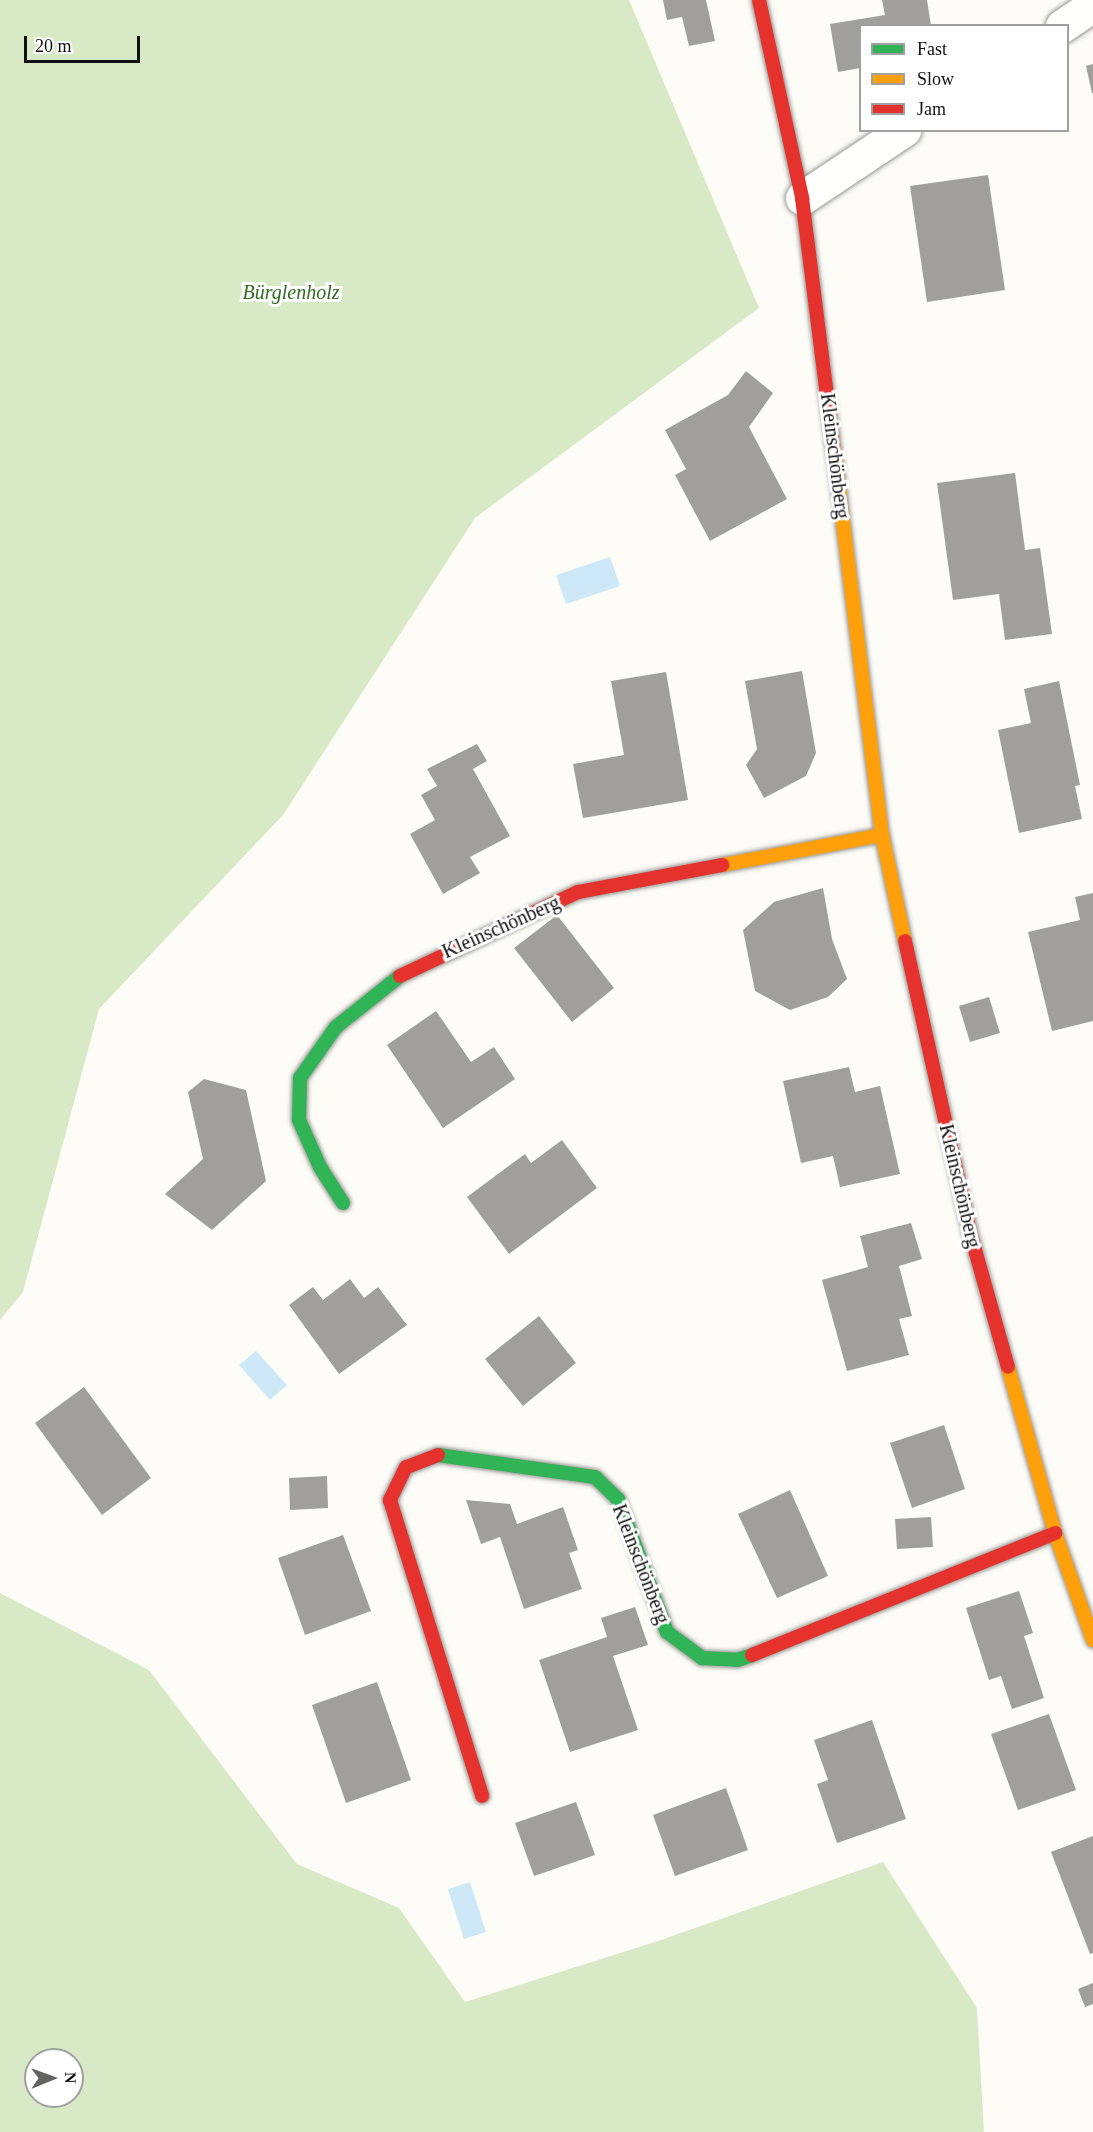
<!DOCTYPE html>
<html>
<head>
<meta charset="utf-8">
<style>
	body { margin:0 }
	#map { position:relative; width:1093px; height:2132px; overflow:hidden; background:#fdfcf7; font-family:Georgia,serif }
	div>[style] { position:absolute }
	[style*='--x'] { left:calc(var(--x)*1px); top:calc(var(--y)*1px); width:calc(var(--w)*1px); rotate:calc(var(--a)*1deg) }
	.forest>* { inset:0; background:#d8eac5 }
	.water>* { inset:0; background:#cde8f7 }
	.building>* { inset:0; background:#a19f9c }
	.roads { filter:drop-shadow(0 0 2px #979795) drop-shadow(0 0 2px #979795) }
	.street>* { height:33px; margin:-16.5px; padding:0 16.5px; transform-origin:16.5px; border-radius:16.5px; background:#fffffe }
	.fast>* { height:14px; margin:-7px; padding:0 7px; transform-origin:7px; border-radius:7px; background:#30b455 }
	.slow>* { height:14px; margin:-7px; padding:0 7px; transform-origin:7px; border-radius:7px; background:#ff9f0a }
	.jam>* { height:14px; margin:-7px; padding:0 7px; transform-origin:7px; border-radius:7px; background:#e5322d }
	span { translate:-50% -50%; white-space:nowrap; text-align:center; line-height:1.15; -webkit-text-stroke:6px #fff; paint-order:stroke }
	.park-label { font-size:20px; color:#2f6b1f; font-style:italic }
	.street-label { font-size:20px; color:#111 }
	.legend { position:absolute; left:859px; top:24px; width:210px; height:108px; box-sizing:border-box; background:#fff; border:2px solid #a0a0a0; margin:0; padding:8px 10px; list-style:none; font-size:18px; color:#111 }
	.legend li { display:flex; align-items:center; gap:12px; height:30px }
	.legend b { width:30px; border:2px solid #a0a0a0 }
	.north { position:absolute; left:24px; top:2048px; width:60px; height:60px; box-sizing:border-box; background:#fff; border:2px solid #a0a0a0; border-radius:50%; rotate:89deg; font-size:16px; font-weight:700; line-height:24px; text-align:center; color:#111 }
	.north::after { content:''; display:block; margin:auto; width:21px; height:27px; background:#646362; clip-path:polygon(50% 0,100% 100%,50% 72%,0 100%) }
	.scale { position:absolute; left:24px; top:36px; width:116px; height:27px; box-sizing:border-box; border:3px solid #111; border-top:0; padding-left:8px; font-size:18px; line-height:21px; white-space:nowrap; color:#111; -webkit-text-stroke:4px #fff; paint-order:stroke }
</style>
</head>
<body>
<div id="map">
	<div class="forest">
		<i style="clip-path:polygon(0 0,629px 0,759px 308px,475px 518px,283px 815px,99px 1009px,23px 1292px,0 1320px)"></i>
		<i style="clip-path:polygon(evenodd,0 1593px,149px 1670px,297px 1864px,399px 1908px,465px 2002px,658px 1941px,883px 1862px,977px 2008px,984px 2132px,0 2132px,0 1593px,36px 2060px,72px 2060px,72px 2096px,36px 2096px,36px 2060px)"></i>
	</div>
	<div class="water">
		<i style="clip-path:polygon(610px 557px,620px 586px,566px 604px,556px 575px)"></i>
		<i style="clip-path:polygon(256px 1351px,287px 1385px,270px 1400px,239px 1365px)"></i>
		<i style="clip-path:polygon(470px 1882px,486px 1932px,464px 1939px,448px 1889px)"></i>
	</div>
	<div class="building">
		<i style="clip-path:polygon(663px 0,706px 0,715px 41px,689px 46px,682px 17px,667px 20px)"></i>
		<i style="clip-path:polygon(882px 0,927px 0,931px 26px,860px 26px,860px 68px,838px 72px,830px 24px,885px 15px)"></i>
		<i style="clip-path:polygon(1093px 64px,1093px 93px,1092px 93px,1086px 66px)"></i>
		<i style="clip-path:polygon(988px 175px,1005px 290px,927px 302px,910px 186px)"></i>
		<i style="clip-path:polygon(746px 371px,773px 393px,749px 427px,787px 499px,710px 541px,675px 475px,686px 469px,665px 430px,728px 395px)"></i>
		<i style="clip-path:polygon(1015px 473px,1025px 550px,1040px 548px,1052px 634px,1005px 640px,999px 594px,953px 600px,937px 483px)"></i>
		<i style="clip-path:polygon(802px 671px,816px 753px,806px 776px,764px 798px,746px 765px,757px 749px,745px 681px)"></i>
		<i style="clip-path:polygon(666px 672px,688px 800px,583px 818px,573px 764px,624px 755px,611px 681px)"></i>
		<i style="clip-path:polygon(1059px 681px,1080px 785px,1075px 786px,1082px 819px,1019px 833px,998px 730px,1031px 723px,1024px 689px)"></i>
		<i style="clip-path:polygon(477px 744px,487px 761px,473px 769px,510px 836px,470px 857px,480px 873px,443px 894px,410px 834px,435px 820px,421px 795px,437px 786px,427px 769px)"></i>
		<i style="clip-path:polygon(823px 888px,832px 939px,847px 979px,828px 997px,790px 1010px,755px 991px,743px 930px,774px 902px)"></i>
		<i style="clip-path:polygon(1093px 893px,1093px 1021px,1052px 1031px,1028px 932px,1080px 920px,1075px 897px)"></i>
		<i style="clip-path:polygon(557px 915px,614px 988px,572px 1022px,514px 948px)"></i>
		<i style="clip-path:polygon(989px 997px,1000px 1033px,970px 1042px,959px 1006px)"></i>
		<i style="clip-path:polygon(436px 1011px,471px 1062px,494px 1047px,515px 1079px,443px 1128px,387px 1045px)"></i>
		<i style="clip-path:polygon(849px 1067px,855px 1092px,880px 1086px,900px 1174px,840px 1187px,833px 1156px,801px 1163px,783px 1081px)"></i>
		<i style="clip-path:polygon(204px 1079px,246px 1090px,266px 1181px,212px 1230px,165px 1194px,203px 1159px,188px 1092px)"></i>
		<i style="clip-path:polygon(562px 1140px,597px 1188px,509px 1254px,467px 1197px,525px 1154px,531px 1163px)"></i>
		<i style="clip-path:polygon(911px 1223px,922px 1259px,899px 1266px,912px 1316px,899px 1319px,909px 1355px,847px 1371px,822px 1280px,868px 1267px,860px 1236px)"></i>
		<i style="clip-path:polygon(350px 1279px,364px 1298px,378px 1287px,407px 1325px,339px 1374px,289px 1305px,313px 1287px,323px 1300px)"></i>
		<i style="clip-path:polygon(539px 1316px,576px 1363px,523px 1406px,485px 1359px)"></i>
		<i style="clip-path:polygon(84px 1387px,151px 1478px,102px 1515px,35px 1423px)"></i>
		<i style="clip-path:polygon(944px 1425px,965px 1489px,912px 1508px,890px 1443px)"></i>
		<i style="clip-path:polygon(327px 1476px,328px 1508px,290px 1510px,289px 1478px)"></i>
		<i style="clip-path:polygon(790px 1490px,828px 1576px,777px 1598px,738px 1514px)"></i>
		<i style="clip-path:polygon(466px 1500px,510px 1504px,517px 1524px,563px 1507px,578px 1550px,569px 1553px,582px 1589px,524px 1609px,500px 1537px,481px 1544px)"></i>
		<i style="clip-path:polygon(931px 1517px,933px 1547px,897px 1549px,895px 1519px)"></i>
		<i style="clip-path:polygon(343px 1535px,371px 1611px,305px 1635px,278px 1558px)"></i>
		<i style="clip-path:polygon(1019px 1591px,1033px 1633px,1024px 1636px,1044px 1698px,1012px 1709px,1001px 1676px,989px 1680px,966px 1608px)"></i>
		<i style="clip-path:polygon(635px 1607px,648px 1645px,613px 1656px,638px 1730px,570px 1752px,539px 1660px,607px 1637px,601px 1618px)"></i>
		<i style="clip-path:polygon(377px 1682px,411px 1780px,346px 1803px,312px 1705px)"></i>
		<i style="clip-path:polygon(1049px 1714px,1076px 1790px,1018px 1810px,991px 1734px)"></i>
		<i style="clip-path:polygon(872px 1720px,906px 1819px,837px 1843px,817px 1784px,828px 1780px,814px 1740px)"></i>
		<i style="clip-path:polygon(726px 1788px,748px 1850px,675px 1876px,653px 1815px)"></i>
		<i style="clip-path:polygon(576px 1802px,595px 1855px,534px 1876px,515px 1823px)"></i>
		<i style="clip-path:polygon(1093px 1836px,1093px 1953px,1090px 1954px,1051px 1852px)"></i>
		<i style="clip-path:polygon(1093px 1983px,1093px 2004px,1085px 2007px,1078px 1989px)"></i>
	</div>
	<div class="roads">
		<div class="street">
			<i style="--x:1062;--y:26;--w:37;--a:-34"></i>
			<i style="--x:802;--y:198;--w:123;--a:-33.7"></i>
		</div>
		<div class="fast">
			<i style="--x:343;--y:1203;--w:43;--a:-122.6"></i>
			<i style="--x:320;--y:1167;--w:51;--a:-114.1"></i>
			<i style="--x:299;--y:1120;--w:42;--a:-88.6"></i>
			<i style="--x:300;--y:1078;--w:62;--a:-54.8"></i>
			<i style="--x:336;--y:1027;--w:82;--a:-38.6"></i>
			<i style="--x:438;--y:1455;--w:159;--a:8"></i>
			<i style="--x:595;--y:1477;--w:32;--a:44"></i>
			<i style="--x:618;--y:1499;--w:142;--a:69.8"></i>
			<i style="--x:667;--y:1632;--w:44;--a:36.6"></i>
			<i style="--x:702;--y:1658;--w:35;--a:3"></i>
			<i style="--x:737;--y:1660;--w:16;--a:-18"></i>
		</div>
		<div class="slow">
			<i style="--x:834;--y:450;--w:388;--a:82.9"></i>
			<i style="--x:882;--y:835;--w:108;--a:77.8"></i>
			<i style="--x:722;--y:865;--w:163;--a:-10.6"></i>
			<i style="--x:1008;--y:1367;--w:173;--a:74.2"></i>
			<i style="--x:1055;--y:1533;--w:114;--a:70.4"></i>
		</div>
		<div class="jam">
			<i style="--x:759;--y:0;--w:203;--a:77.7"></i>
			<i style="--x:802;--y:198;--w:254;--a:82.8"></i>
			<i style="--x:905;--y:941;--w:298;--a:77.4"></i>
			<i style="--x:970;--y:1232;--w:140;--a:74.3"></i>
			<i style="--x:400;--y:976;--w:197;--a:-25.3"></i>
			<i style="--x:578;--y:892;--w:147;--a:-10.6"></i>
			<i style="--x:438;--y:1455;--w:34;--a:159"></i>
			<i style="--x:406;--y:1467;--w:37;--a:116"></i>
			<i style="--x:390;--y:1500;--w:310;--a:72.7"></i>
			<i style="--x:752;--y:1655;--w:327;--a:-21.9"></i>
		</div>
	</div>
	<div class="park-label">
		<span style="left:291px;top:292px">Bürglenholz</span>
	</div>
	<div class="street-label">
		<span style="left:835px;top:456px;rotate:83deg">Kleinschönberg</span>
		<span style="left:501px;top:927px;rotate:-24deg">Kleinschönberg</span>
		<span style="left:960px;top:1186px;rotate:77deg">Kleinschönberg</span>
		<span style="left:641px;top:1564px;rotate:69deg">Kleinschönberg</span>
	</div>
	<ul class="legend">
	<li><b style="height:8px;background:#30b455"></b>Fast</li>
	<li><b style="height:8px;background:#ff9f0a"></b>Slow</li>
	<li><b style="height:8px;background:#e5322d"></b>Jam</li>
	</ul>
	<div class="north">N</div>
	<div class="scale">20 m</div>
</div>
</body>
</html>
